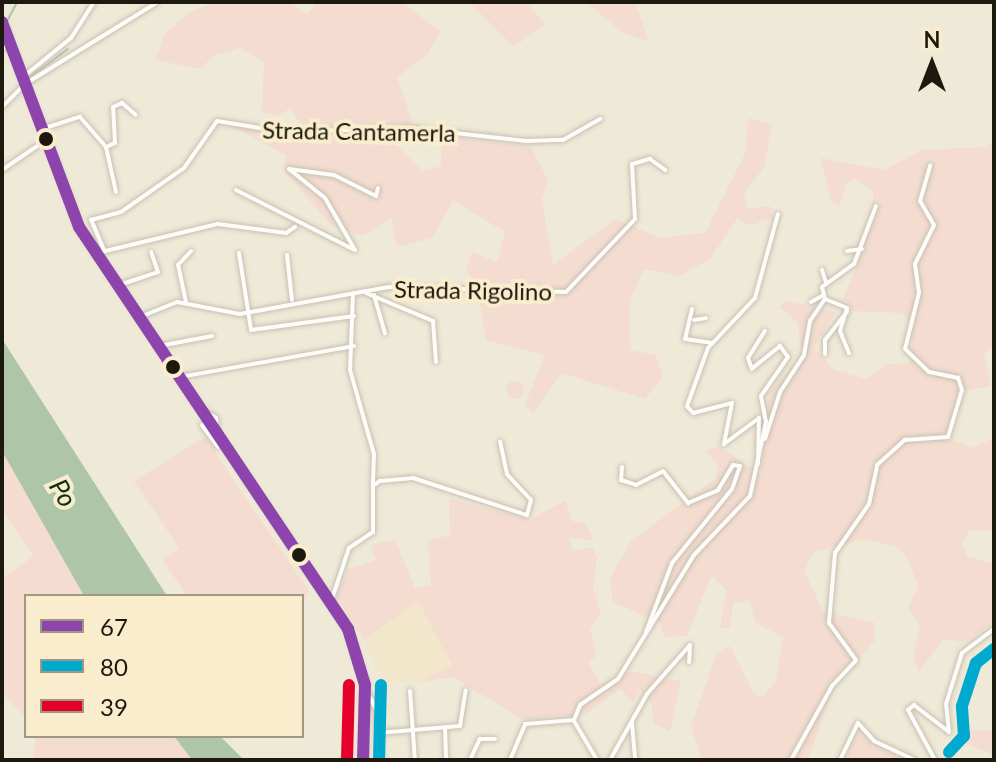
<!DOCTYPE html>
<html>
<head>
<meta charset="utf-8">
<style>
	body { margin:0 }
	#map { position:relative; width:996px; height:762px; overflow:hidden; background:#efe9d8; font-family:Lato,sans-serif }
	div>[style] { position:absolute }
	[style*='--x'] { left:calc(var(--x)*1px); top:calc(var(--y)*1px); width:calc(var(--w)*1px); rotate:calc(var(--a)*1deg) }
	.built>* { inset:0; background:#f2e7ca }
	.green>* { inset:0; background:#f4dcd0 }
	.round { border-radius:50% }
	.water>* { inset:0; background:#afc5a8 }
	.stream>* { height:2px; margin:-1px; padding:0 1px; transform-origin:1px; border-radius:1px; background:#afc5a8 }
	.roads { filter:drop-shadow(0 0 2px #c6c1b4) drop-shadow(0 0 2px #c6c1b4) }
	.street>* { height:4px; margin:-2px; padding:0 2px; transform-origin:2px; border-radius:2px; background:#fdfcf9 }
	.secondary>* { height:5px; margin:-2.5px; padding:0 2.5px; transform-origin:2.5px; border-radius:2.5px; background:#fdfcf9 }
	.bus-1>* { height:12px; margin:-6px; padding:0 6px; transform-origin:6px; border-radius:6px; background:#8e44ad }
	.bus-2>* { height:12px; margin:-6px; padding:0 6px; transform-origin:6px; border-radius:6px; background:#00a9ce }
	.bus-3>* { height:12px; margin:-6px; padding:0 6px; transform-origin:6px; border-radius:6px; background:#e4002b }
	.dots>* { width:22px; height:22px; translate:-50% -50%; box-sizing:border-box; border:4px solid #f9edce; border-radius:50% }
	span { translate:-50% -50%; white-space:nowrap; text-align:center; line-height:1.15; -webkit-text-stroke:8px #f9edce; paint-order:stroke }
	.street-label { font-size:24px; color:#1e190e }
	.water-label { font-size:26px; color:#0a320f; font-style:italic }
	.frame { position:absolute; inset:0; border:4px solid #1e190e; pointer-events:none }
	.legend { position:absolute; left:24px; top:594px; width:280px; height:144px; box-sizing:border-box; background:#f9edce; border:2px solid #a19881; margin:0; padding:10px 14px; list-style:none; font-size:24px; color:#1e190e }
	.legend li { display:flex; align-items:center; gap:16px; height:40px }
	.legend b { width:40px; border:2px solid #a19881 }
	.north { position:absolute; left:892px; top:24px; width:80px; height:80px; -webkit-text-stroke:6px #f9edce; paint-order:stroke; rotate:0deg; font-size:22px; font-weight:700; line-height:32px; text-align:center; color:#1e190e }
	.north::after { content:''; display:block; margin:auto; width:28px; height:36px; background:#1e190e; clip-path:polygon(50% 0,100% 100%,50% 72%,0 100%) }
</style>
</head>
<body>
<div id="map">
	<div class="built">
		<i style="clip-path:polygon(418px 600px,453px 665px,420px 682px,381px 681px,364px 640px)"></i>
	</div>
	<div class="green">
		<i style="clip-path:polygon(216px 2px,288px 2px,307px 14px,317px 2px,401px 2px,440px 31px,428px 54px,397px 77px,414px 127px,381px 129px,423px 171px,441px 166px,441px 136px,531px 147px,548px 180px,542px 199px,553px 265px,615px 219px,660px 238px,705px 233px,746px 152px,748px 118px,772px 124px,764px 167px,744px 194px,748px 209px,770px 206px,773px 218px,750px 225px,737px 219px,709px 260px,679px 276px,644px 269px,630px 300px,630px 350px,656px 355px,663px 376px,645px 399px,562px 373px,533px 413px,525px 404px,545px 355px,486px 340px,478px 288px,466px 271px,472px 252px,497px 262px,505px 232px,453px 200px,432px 238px,397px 247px,391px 218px,363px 236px,331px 225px,284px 171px,286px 155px,225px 122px,303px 129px,291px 108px,277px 116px,262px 112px,264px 62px,240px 48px,214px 55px,200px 69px,156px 60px,165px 34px,189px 12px)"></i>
		<i style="clip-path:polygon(469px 2px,526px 2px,545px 24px,514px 47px)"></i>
		<i style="clip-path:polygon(586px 2px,635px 2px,649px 42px,623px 33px)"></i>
		<i style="clip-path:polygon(994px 140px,994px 345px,984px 353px,991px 386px,959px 392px,950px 439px,973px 448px,994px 438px,994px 530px,970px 530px,961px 543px,968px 557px,994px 564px,994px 622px,966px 642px,943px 639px,919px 672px,913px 659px,920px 627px,908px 608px,918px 586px,907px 557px,895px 546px,864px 539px,814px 552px,804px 571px,823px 611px,875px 623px,875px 640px,833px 689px,808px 760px,702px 760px,691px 727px,717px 652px,730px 646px,754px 694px,763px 697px,776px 681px,783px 637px,756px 623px,749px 601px,733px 603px,730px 627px,720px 628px,727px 591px,711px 576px,687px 636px,664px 637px,660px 623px,613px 602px,610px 578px,631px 541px,715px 479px,719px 465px,706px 451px,719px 446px,761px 475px,769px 393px,802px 355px,798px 323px,779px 307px,786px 301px,836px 312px,814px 347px,834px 370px,867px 379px,887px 364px,911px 363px,913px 325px,902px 313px,853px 311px,843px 300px,865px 246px,874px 191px,855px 179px,847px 182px,839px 207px,832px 203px,820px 158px,884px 170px,922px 150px,985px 147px)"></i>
		<i class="round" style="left:506px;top:381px;width:18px;height:18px"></i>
		<i style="clip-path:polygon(205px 437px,309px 591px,302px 609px,302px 596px,187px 596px,162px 559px,179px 548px,134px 481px)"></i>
		<i style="clip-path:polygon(2px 451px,84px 596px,26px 596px,26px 718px,2px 693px,2px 578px,34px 556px,2px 510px)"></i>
		<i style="clip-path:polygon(449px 498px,530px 520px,565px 500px,572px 521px,586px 524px,593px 540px,570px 538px,572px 550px,593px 548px,597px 558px,593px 588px,601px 614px,590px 629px,596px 655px,589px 663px,600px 685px,631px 671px,681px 681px,670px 731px,653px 723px,652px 705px,639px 688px,633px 702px,620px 689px,586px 714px,522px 719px,453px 677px,420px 682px,452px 665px,418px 601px,364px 640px,337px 598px,348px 569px,376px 560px,370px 545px,395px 540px,415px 588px,431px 585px,428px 541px,450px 535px)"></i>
		<i style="clip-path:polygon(860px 729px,882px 750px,904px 760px,844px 760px)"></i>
		<i style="clip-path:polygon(961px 730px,994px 730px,994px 755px,960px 741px)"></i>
		<i style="clip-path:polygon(36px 736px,174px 736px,192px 760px,32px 760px)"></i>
	</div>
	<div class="water">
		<i style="clip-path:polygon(2px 339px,167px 596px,84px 596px,2px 451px)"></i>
		<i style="clip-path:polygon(174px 736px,220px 736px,244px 760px,192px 760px)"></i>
	</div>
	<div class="stream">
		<i style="--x:5;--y:25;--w:26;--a:-62"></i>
		<i style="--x:30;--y:77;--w:47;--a:-36.4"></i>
	</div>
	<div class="roads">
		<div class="street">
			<i style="--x:2;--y:48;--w:9;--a:-18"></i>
			<i style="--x:23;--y:77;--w:62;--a:-39.1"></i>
			<i style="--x:71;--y:38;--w:43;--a:-57.4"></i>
			<i style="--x:2;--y:107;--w:33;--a:-45"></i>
			<i style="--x:25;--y:84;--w:156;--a:-31.7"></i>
			<i style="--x:42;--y:129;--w:40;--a:-18"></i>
			<i style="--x:80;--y:117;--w:40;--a:49"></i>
			<i style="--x:106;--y:147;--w:10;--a:-24"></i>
			<i style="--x:115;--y:143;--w:36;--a:-93"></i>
			<i style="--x:113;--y:107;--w:10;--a:-24"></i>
			<i style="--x:122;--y:103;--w:18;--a:41"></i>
			<i style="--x:106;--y:147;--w:46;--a:77.5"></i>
			<i style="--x:2;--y:170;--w:53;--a:-34.3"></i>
			<i style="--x:236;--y:190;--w:133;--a:26.8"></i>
			<i style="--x:355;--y:250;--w:60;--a:-120"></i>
			<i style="--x:325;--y:198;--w:46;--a:-141.1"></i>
			<i style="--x:289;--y:169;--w:45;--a:7.6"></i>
			<i style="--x:334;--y:175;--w:47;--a:26.6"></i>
			<i style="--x:376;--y:196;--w:8;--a:-76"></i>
			<i style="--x:104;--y:250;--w:33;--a:-113"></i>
			<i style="--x:91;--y:220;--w:31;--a:-15"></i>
			<i style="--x:121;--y:212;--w:77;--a:-34.9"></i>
			<i style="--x:184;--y:168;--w:57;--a:-54.9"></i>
			<i style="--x:217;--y:121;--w:68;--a:9.3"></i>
			<i style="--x:284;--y:132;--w:126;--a:-1.8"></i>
			<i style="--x:410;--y:128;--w:117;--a:6.4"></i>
			<i style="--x:526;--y:141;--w:37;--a:-2"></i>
			<i style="--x:563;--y:140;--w:43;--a:-29.6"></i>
			<i style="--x:847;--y:251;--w:15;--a:-8"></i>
			<i style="--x:97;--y:253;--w:124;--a:-13.5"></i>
			<i style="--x:218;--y:224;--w:69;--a:7.5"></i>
			<i style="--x:286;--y:233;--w:11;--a:-34"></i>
			<i style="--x:239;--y:253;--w:78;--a:81.1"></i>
			<i style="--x:251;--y:330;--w:104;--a:-7.7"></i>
			<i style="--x:287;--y:255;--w:45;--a:83.7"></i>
			<i style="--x:822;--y:270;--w:13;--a:72"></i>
			<i style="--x:119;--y:285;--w:41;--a:-18.4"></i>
			<i style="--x:158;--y:272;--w:21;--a:-109"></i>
			<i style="--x:353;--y:293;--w:77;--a:92.2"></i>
			<i style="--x:350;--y:370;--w:87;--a:74.1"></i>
			<i style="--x:374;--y:454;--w:32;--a:92"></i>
			<i style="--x:366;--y:293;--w:73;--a:22.7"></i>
			<i style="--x:433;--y:321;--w:41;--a:85.8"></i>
			<i style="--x:374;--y:295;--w:40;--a:74"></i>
			<i style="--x:825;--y:299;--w:24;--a:22"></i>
			<i style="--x:847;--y:308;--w:24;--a:107"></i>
			<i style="--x:840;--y:331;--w:24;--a:68"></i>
			<i style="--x:186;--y:302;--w:38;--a:-102"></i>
			<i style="--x:178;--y:265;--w:19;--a:-47"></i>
			<i style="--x:811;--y:302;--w:13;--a:-29"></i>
			<i style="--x:692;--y:309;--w:31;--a:103"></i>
			<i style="--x:685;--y:339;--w:28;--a:8"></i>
			<i style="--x:140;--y:317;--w:40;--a:-22"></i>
			<i style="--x:177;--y:302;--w:64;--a:10.8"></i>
			<i style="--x:240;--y:314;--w:151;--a:-10.3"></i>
			<i style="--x:389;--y:287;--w:177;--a:1.6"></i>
			<i style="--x:566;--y:292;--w:100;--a:-46.6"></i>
			<i style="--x:635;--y:219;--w:55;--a:-93.1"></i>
			<i style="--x:632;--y:164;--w:19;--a:-16"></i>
			<i style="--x:650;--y:159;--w:19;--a:36"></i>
			<i style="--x:694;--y:320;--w:12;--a:-9"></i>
			<i style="--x:159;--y:346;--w:54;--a:-10.7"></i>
			<i style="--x:825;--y:354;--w:14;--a:-90"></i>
			<i style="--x:825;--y:340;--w:36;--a:-52"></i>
			<i style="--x:180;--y:377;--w:177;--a:-10.1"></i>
			<i style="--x:202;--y:425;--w:27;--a:54"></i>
			<i style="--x:765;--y:439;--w:49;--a:-72.3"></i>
			<i style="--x:780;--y:392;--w:44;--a:-57"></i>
			<i style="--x:804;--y:355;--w:35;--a:-80"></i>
			<i style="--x:810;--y:321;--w:27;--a:-56"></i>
			<i style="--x:825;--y:299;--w:12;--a:-104"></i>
			<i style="--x:822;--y:287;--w:39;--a:-36"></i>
			<i style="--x:854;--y:264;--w:62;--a:-69.2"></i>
			<i style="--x:758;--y:464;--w:46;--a:-88.8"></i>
			<i style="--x:759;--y:418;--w:44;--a:143.4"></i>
			<i style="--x:724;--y:444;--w:42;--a:-79"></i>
			<i style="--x:732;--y:403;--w:40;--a:165.6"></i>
			<i style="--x:693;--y:413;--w:9;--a:-131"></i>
			<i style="--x:687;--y:406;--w:62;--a:-70.1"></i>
			<i style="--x:708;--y:348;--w:69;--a:-46.8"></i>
			<i style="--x:755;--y:298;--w:87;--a:-74.7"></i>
			<i style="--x:622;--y:467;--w:13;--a:94"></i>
			<i style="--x:621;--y:480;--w:16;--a:18"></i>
			<i style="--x:636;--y:485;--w:30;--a:-27"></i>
			<i style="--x:663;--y:471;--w:41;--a:52"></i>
			<i style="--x:688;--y:503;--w:33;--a:-23"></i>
			<i style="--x:718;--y:490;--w:29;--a:-59"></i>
			<i style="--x:733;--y:465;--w:7;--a:8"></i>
			<i style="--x:740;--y:466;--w:24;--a:109"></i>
			<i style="--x:732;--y:489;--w:95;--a:129"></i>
			<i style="--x:672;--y:563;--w:74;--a:110.6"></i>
			<i style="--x:331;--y:602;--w:57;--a:-71.6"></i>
			<i style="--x:349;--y:548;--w:29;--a:-34"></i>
			<i style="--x:373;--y:532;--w:46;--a:-90"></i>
			<i style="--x:373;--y:486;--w:9;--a:-36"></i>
			<i style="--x:380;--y:481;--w:33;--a:-5"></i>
			<i style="--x:413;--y:478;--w:120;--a:18"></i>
			<i style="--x:527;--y:515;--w:16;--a:-75"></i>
			<i style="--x:531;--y:500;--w:35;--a:-133"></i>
			<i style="--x:507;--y:474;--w:33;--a:-102"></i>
			<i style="--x:410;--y:691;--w:69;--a:85.9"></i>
			<i style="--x:574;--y:721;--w:45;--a:59.5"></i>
			<i style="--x:632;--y:723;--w:37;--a:85"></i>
			<i style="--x:445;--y:727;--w:33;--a:88"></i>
			<i style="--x:378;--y:733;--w:82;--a:-4.9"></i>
			<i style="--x:460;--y:726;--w:36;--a:-81"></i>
			<i style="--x:470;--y:760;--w:23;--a:-65"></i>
			<i style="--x:480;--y:739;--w:15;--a:0"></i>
			<i style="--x:510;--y:760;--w:39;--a:-67"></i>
			<i style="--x:525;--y:724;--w:49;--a:-4.7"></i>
			<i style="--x:574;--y:720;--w:16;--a:-68"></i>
			<i style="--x:580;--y:705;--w:46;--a:-34.4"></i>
			<i style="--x:618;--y:679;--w:145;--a:-58.5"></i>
			<i style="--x:694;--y:555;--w:81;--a:-46.5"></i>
			<i style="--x:750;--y:496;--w:76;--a:-77.8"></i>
			<i style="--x:766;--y:422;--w:26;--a:-101"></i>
			<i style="--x:761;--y:396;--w:47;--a:-55.3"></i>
			<i style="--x:788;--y:357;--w:14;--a:-126"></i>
			<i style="--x:780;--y:346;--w:36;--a:141"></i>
			<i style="--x:752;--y:369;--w:12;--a:-110"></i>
			<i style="--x:748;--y:358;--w:32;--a:-58"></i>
			<i style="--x:610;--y:760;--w:76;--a:-60.7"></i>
			<i style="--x:647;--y:694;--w:65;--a:-48.7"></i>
			<i style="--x:690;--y:645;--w:17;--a:93"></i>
			<i style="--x:791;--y:760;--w:85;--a:-61"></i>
			<i style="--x:832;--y:686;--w:35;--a:-47"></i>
			<i style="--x:856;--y:660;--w:46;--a:-126.1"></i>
			<i style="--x:829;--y:623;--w:70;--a:-85.1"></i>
			<i style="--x:835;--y:553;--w:60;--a:-55.2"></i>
			<i style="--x:869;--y:504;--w:40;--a:-78"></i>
			<i style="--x:877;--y:465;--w:38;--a:-42"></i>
			<i style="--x:905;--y:440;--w:43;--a:-4"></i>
			<i style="--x:948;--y:437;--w:49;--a:-73.4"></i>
			<i style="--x:962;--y:390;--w:13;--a:-108"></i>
			<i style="--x:958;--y:378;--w:30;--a:-168"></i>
			<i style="--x:929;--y:372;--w:33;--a:-136"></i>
			<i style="--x:905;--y:349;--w:58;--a:-76"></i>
			<i style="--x:919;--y:293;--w:29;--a:-98"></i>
			<i style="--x:915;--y:264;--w:43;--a:-64"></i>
			<i style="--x:934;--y:225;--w:28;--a:-120"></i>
			<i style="--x:920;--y:201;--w:37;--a:-74"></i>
			<i style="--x:840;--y:760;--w:41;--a:-64.1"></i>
			<i style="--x:858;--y:723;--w:24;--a:48"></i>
			<i style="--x:874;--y:741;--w:45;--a:24.9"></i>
			<i style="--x:935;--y:760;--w:57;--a:-118.4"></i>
			<i style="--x:908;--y:710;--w:8;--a:-40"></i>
			<i style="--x:914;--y:705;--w:44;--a:37.6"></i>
			<i style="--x:949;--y:732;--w:28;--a:-96"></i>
			<i style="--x:946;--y:704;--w:53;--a:-72.6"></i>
			<i style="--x:962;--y:653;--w:40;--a:-37"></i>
		</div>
		<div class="secondary">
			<i style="--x:2;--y:22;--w:219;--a:69.4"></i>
			<i style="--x:79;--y:227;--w:484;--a:56.2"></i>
			<i style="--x:348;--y:629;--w:59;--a:73.1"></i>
			<i style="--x:365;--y:685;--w:75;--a:91.5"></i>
			<i style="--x:204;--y:411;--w:13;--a:32"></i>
			<i style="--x:215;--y:418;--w:12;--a:85"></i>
			<i style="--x:367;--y:694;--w:17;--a:57"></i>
			<i style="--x:376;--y:708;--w:52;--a:85.6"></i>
		</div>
	</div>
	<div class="bus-1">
		<i style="--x:2;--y:22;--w:219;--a:69.4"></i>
		<i style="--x:79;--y:227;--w:484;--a:56.2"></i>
		<i style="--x:348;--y:629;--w:59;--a:73.1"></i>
		<i style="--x:365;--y:685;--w:75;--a:91.5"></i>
	</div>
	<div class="bus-2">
		<i style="--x:949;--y:752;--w:22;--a:-47"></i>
		<i style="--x:964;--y:736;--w:30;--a:-94"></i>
		<i style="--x:962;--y:706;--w:45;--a:-72"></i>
		<i style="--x:976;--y:663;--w:23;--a:-38"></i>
		<i style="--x:379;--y:760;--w:75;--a:-88.5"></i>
	</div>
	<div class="bus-3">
		<i style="--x:347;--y:760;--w:75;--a:-88.5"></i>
	</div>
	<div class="dots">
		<i style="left:46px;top:139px;background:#1e190e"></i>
		<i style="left:173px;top:367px;background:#1e190e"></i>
		<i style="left:299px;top:555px;background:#1e190e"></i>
	</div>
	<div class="street-label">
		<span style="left:359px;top:131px;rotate:1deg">Strada Cantamerla</span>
		<span style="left:473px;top:290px;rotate:1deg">Strada Rigolino</span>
	</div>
	<div class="water-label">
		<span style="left:63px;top:493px;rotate:59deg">Po</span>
	</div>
	<div class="frame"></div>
	<ul class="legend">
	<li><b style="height:10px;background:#8e44ad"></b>67</li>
	<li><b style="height:10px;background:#00a9ce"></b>80</li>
	<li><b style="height:10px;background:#e4002b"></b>39</li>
	</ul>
	<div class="north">N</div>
</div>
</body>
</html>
